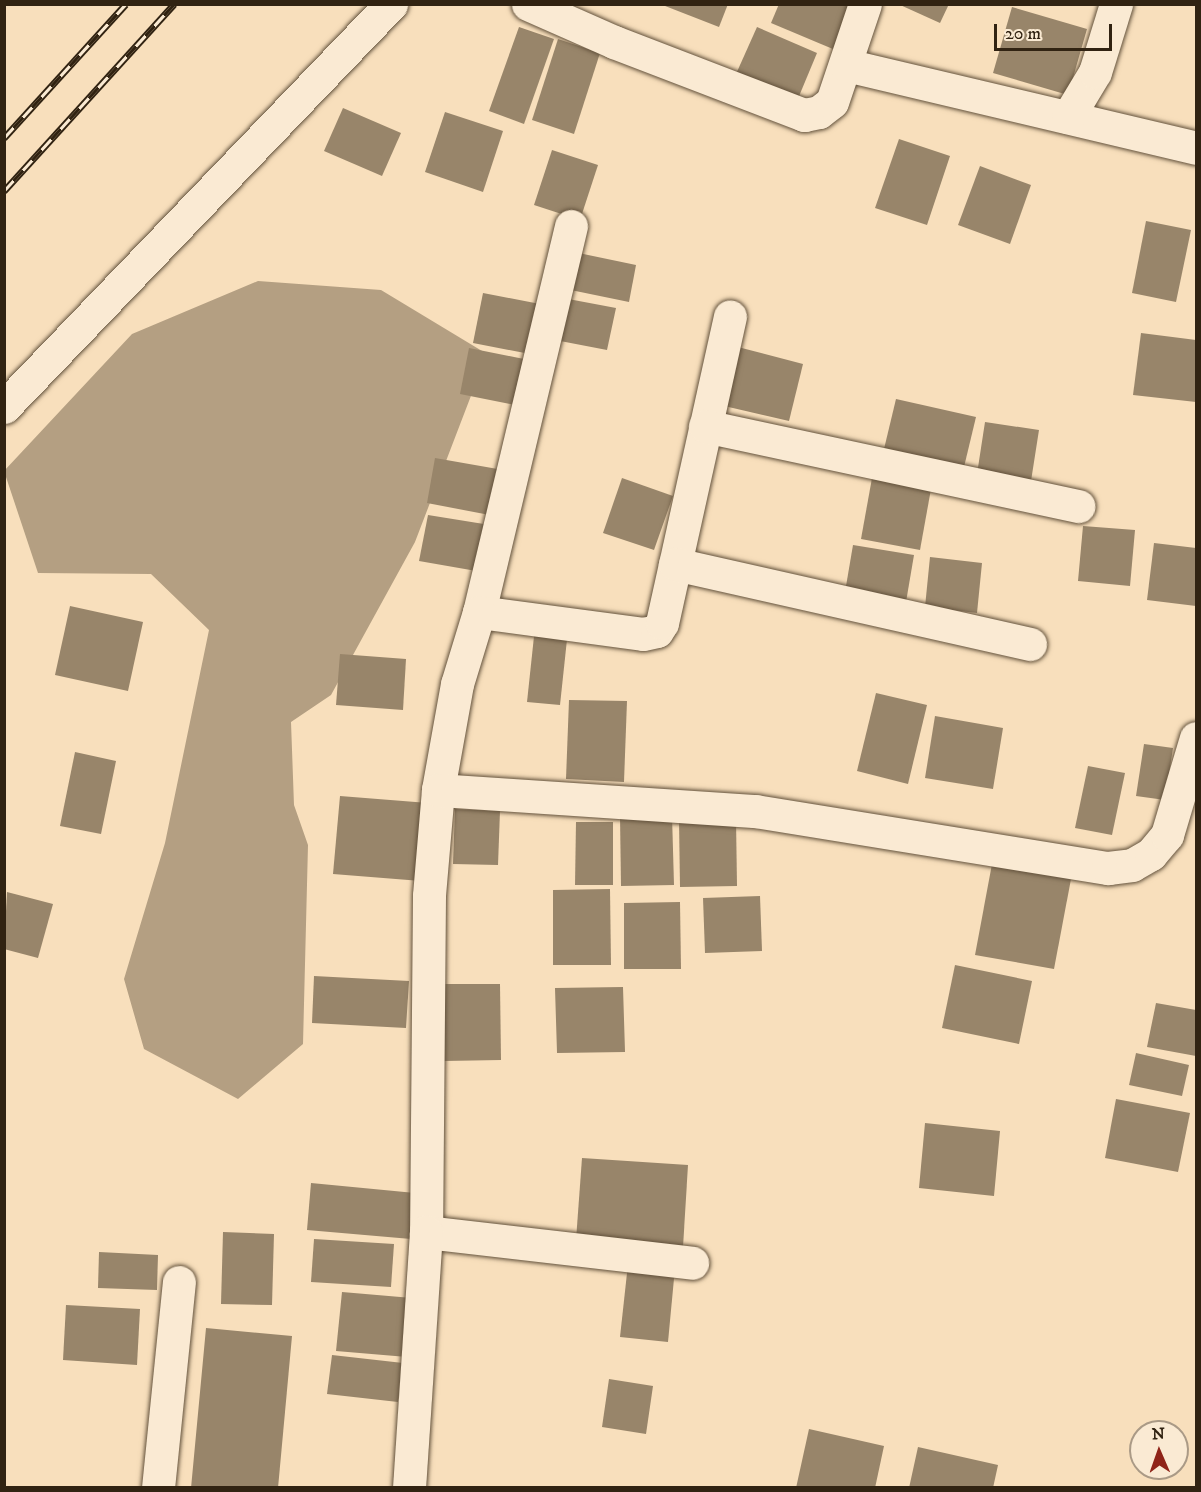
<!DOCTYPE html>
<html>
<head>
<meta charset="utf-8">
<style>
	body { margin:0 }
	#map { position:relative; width:1201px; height:1492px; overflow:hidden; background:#f8dfbc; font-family:"IM FELL DW Pica",serif }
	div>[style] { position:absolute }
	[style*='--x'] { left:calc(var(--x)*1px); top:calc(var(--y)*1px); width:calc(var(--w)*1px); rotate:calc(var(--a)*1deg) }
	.water>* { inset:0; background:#b49f82 }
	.building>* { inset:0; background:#98856a }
	.roads { filter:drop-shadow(0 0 2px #63523c) drop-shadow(0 0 2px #63523c) }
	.minor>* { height:33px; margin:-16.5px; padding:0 16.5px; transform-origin:16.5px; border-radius:16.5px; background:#faead3 }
	.tertiary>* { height:33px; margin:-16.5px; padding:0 16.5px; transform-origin:16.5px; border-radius:16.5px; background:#faead3 }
	.rail>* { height:7px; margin-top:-3.5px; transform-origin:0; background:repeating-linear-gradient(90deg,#faead3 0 14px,#312312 0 28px); box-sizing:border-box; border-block:2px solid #312312 }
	span { translate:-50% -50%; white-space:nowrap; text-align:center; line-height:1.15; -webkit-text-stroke:6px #faead3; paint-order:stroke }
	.frame { position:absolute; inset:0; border:6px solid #312312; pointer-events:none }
	.north { position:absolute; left:1129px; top:1420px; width:60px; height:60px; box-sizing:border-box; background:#faead3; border:2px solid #aa9a86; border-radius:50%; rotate:358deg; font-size:16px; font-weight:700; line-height:24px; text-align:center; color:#312312 }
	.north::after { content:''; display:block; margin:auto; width:21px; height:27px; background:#8f2418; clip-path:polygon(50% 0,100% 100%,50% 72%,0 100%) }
	.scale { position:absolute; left:994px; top:24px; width:118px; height:27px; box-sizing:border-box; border:3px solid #312312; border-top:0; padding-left:8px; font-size:18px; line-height:21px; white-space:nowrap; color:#312312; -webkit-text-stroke:4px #faead3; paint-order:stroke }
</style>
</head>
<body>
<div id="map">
	<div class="water">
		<i style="clip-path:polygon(258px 281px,381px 290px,487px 354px,415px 542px,331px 695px,291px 722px,294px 805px,308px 845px,303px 1044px,238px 1099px,144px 1049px,124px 979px,165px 843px,209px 630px,151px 574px,38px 573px,4px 471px,132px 334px)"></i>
	</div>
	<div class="building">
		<i style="clip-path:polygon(660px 4px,728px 4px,719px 27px)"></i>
		<i style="clip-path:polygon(779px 4px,860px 4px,840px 52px,771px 23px)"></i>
		<i style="clip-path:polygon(898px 4px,949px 4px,940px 23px)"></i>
		<i style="clip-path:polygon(1012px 7px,1087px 29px,1068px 95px,993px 73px)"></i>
		<i style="clip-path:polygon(519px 27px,554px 39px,524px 124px,489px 111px)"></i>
		<i style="clip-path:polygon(757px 27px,817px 53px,797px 101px,736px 74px)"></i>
		<i style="clip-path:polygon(558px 39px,600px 53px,574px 134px,532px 120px)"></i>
		<i style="clip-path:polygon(343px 108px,401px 133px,382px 176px,324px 151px)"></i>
		<i style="clip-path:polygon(445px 112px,503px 131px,483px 192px,425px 172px)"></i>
		<i style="clip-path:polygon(899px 139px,950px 156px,927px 225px,875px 208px)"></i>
		<i style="clip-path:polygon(552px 150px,598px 165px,580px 220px,534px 205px)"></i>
		<i style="clip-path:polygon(980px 166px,1031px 185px,1010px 244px,958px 225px)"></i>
		<i style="clip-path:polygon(1146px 221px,1191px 230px,1176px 302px,1132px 293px)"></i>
		<i style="clip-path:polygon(569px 251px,636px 265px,629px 302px,561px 288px)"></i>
		<i style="clip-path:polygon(483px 293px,540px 304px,530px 354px,473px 343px)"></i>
		<i style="clip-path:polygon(563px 298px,616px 308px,607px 350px,555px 340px)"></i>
		<i style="clip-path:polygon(1141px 333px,1196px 340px,1196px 402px,1133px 395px)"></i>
		<i style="clip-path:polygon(734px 346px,803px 364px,789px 421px,720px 405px)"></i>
		<i style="clip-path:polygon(469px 348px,524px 359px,515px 405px,460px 394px)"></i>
		<i style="clip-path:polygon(896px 399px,976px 417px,964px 467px,884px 449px)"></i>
		<i style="clip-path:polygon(985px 422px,1039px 430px,1031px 481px,977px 474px)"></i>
		<i style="clip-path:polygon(435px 458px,509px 471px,500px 517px,427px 503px)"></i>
		<i style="clip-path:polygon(622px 478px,673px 496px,654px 550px,603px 533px)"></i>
		<i style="clip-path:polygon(872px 478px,931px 489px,920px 550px,861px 539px)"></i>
		<i style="clip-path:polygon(428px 515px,490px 525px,482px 572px,419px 561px)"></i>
		<i style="clip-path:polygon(1083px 526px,1135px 530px,1130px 586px,1078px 581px)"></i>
		<i style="clip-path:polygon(1154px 543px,1196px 548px,1196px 606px,1147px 600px)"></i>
		<i style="clip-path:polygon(853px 545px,914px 555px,906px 602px,845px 592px)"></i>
		<i style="clip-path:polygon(930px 557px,982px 563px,977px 613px,925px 607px)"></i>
		<i style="clip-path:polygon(70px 606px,143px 622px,128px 691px,55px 675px)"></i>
		<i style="clip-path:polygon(535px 627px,568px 630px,560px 705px,527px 702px)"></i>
		<i style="clip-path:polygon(340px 654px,406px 659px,403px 710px,336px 705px)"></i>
		<i style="clip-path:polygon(876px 693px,927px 705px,908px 784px,857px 771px)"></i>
		<i style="clip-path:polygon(569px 700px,627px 701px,624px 782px,566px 779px)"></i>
		<i style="clip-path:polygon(935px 716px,1003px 728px,993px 789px,925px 778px)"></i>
		<i style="clip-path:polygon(1144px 744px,1173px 748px,1165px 800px,1136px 796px)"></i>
		<i style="clip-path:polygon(75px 752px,116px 761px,101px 834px,60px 826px)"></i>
		<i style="clip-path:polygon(1088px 766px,1125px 773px,1112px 835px,1075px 828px)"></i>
		<i style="clip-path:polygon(340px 796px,428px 803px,421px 881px,333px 874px)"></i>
		<i style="clip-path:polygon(455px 809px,500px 811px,498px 865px,453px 864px)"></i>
		<i style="clip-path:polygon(672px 815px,674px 885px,621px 886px,620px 816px)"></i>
		<i style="clip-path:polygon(736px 819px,737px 886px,680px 887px,679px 820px)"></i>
		<i style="clip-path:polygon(576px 822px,613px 822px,613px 885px,575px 885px)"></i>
		<i style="clip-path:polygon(992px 864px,1071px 879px,1054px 969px,975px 955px)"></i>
		<i style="clip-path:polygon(610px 889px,611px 965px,553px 965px,553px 890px)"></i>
		<i style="clip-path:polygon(7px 892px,53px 904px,38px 958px,4px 949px)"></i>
		<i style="clip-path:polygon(760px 896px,762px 951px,705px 953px,703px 898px)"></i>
		<i style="clip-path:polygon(680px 902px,681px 969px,624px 969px,624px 903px)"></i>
		<i style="clip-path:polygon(955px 965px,1032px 981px,1019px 1044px,942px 1028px)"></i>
		<i style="clip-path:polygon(314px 976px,409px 981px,406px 1028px,312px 1023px)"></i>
		<i style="clip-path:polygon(443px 984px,500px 984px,501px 1060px,444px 1061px)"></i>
		<i style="clip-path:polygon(623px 987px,625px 1052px,557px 1053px,555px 988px)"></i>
		<i style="clip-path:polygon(1156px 1003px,1196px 1010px,1196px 1056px,1147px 1047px)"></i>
		<i style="clip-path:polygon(1136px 1053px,1189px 1065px,1182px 1096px,1129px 1085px)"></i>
		<i style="clip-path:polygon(1116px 1099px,1190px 1113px,1178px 1172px,1105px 1158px)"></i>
		<i style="clip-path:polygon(925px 1123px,1000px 1131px,994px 1196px,919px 1188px)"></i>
		<i style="clip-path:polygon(582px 1158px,688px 1165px,683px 1247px,576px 1240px)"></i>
		<i style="clip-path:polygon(311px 1183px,415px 1193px,411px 1239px,307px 1230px)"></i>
		<i style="clip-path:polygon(223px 1232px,274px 1234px,272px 1305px,221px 1304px)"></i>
		<i style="clip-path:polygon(314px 1239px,394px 1244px,391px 1287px,311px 1282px)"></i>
		<i style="clip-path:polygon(99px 1252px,158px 1255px,157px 1290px,98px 1288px)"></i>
		<i style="clip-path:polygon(628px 1264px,675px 1268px,668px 1342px,620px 1337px)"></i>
		<i style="clip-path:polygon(342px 1292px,412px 1298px,407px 1357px,336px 1351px)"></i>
		<i style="clip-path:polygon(66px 1305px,140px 1309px,137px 1365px,63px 1360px)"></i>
		<i style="clip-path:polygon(206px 1328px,292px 1336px,278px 1488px,191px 1488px)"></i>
		<i style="clip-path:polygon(332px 1355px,403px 1363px,398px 1402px,327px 1394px)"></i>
		<i style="clip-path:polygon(609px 1379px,653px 1386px,646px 1434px,602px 1427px)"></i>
		<i style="clip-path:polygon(809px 1429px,884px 1446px,875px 1488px,796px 1488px)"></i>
		<i style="clip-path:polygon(918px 1447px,998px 1465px,993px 1488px,909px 1488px)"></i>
	</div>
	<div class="roads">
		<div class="minor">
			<i style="--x:528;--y:4;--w:94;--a:23.8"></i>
			<i style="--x:614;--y:42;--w:204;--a:21"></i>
			<i style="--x:804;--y:115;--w:15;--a:-11"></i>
			<i style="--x:819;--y:112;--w:16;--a:-38"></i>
			<i style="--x:832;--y:102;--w:103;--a:-71.4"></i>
			<i style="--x:846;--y:65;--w:360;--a:13.3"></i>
			<i style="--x:1068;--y:117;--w:52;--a:-59"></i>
			<i style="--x:1095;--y:72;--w:71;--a:-72.8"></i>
			<i style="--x:571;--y:226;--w:397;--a:103.4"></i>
			<i style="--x:479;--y:612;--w:165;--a:7.6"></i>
			<i style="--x:643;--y:634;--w:14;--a:-12"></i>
			<i style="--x:657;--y:631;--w:9;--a:-58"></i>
			<i style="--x:662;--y:623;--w:314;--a:-77.5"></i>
			<i style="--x:705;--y:426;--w:382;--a:12.1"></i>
			<i style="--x:675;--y:564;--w:364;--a:12.7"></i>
			<i style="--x:479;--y:612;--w:75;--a:107"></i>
			<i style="--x:457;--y:684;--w:108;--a:100.2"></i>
			<i style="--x:438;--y:790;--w:106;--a:94.9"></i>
			<i style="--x:429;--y:896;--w:336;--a:90.5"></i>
			<i style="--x:426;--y:1232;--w:268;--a:6.6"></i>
			<i style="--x:438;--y:790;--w:318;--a:3.8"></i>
			<i style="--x:755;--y:811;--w:358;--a:9.2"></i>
			<i style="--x:1108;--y:868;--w:24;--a:-7"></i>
			<i style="--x:1132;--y:865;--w:22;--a:-30"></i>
			<i style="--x:1151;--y:854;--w:25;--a:-50"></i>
			<i style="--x:1167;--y:835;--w:101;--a:-73.4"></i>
			<i style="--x:158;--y:1488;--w:207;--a:-84.2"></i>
			<i style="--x:409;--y:1488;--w:257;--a:-86.2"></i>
		</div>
		<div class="tertiary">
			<i style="--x:4;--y:407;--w:559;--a:-46.16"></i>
		</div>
	</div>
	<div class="rail">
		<i style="--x:4;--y:138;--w:181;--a:-47.7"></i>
		<i style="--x:4;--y:191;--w:253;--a:-47.7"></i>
	</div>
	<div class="frame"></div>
	<div class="north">N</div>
	<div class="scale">20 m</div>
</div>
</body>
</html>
